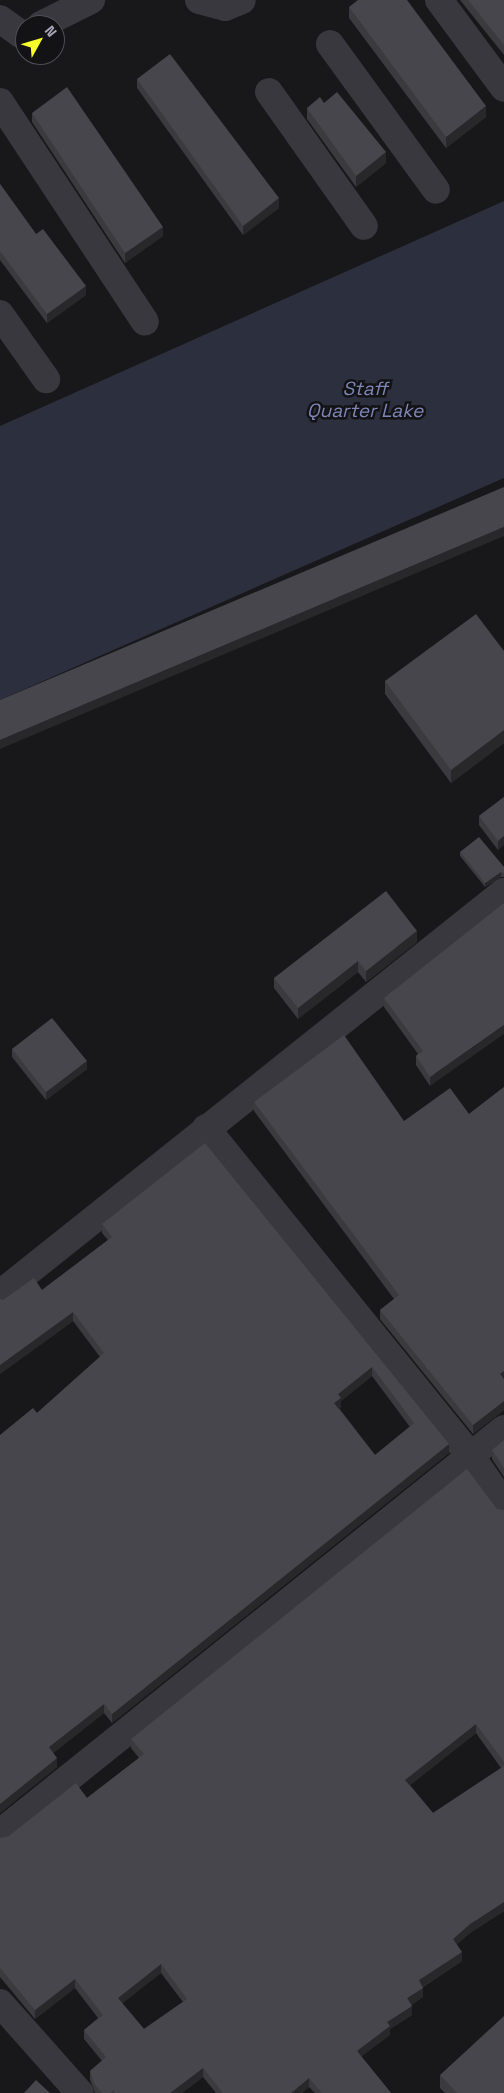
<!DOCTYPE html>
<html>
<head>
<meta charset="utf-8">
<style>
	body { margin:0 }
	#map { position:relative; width:504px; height:2093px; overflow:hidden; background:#181719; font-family:"Space Grotesk",sans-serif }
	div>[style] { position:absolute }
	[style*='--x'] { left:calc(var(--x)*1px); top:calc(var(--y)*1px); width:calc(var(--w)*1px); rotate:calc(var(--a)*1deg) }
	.water>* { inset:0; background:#2c2f3e }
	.minor>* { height:28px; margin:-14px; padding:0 14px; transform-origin:14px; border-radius:14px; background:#39383e }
	.wall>* { inset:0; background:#3b3a3e }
	.shaded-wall>* { inset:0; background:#28272a }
	.building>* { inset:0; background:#47464c }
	span { translate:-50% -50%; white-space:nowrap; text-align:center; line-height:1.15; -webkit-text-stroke:5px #131214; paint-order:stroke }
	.water-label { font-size:19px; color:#7d86b7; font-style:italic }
	.north { position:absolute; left:15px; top:15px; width:50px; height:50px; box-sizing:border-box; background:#131214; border:1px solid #4f4e56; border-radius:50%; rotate:51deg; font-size:14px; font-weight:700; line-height:20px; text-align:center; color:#a9a8ba }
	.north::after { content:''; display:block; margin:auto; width:18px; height:22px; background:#f7fe29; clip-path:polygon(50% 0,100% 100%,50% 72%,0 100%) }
</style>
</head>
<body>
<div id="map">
	<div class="water">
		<i style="clip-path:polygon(504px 201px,504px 478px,0 700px,0 426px)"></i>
	</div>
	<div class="minor">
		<i style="--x:199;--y:0;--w:27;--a:15"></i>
		<i style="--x:225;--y:7;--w:18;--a:-22"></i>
		<i style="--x:439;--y:0;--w:109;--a:53.5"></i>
		<i style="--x:0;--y:19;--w:27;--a:36"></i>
		<i style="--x:41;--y:25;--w:56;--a:-26.6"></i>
		<i style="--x:330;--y:44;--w:180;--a:54"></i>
		<i style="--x:269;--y:92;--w:164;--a:54.7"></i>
		<i style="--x:0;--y:102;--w:263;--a:56.6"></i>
		<i style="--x:0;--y:314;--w:80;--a:54.7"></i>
		<i style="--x:206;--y:1128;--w:420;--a:51.1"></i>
		<i style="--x:470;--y:1455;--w:60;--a:55.2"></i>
		<i style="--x:0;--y:1294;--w:645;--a:-38.58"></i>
		<i style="--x:0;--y:1833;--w:646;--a:-38.72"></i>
		<i style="--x:0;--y:2003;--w:120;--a:48.4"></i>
	</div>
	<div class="wall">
		<i style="clip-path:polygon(460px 0,504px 0,504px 55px)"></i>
		<i style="clip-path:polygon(349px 7px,486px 117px,446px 148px,349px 18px)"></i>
		<i style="clip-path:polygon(137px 79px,279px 208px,243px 235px,137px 88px)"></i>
		<i style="clip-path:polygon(324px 103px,386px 163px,356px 187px,307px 119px,307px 108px)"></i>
		<i style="clip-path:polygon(32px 113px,163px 236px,125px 263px,32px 122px)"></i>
		<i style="clip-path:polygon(0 184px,36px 234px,86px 295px,47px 323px,0 260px)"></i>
		<i style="clip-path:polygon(504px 651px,504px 743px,451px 783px,385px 694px,385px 681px)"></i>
		<i style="clip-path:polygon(504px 797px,498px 850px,479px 825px,479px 816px)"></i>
		<i style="clip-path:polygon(460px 852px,504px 867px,504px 877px,501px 877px,485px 887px,460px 856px)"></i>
		<i style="clip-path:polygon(504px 903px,430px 1086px,416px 1065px,416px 1056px,418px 1054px,384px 1007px,384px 998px)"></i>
		<i style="clip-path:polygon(417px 942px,366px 982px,358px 972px,298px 1019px,274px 988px,274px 978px)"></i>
		<i style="clip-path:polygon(12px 1049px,87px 1069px,46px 1100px,12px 1057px)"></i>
		<i style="clip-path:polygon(504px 1087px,504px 1410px,473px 1434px,380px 1319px,380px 1310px,394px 1299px,254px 1111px,254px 1102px,404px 1121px,469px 1114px)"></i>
		<i style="clip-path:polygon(evenodd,205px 1143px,449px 1453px,112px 1723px,104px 1713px,53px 1753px,57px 1767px,0 1813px,37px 1413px,100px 1357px,73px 1321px,0 1374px,0 1299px,3px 1300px,42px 1290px,108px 1240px,102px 1233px,102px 1224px,205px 1143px,372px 1376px,410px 1427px,375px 1455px,339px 1408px,341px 1407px,341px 1401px,372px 1376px)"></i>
		<i style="clip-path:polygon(504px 1440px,504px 1477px,492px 1459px,492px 1450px)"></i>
		<i style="clip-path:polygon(evenodd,497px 1509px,504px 1510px,504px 1911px,470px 1933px,457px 1944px,462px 1961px,423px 1987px,423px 1997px,411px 2005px,412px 2015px,390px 2029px,390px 2035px,361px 2056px,391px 2093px,315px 2093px,309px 2087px,302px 2093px,216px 2093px,203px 2077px,182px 2093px,95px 2093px,90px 2080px,90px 2071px,102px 2061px,84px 2039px,84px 2030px,98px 2018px,75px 1988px,35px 2019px,0 1977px,0 1838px,9px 1836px,87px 1798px,139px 1758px,131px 1748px,131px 1739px,497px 1509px,476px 1733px,501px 1768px,433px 1813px,410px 1785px,476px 1733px,497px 1509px,161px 1973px,183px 2002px,144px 2029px,122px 2003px,161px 1973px)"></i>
		<i style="clip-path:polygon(440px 2075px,504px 2093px,445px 2093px,440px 2088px)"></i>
	</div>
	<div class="shaded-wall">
		<i style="clip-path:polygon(486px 106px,486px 117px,446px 148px,446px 137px)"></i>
		<i style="clip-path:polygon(386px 152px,386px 163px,356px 187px,356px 176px)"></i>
		<i style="clip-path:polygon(279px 198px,279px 208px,243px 235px,243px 226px)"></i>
		<i style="clip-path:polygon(163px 227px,163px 236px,125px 263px,125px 253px)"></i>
		<i style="clip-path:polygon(86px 286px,86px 295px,47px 323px,47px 314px)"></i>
		<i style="clip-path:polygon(504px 527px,504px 536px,0 749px,0 740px)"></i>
		<i style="clip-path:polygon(504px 730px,504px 743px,451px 783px,451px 770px)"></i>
		<i style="clip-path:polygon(504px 836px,504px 845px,498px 850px,498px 841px)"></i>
		<i style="clip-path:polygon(501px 872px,501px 877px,485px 887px,485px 883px)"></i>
		<i style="clip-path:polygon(417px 931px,417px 942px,366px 982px,366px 971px)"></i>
		<i style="clip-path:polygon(358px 961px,358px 972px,298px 1019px,298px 1008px)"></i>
		<i style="clip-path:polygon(504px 1025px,504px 1034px,430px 1086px,430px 1077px)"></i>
		<i style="clip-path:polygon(87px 1061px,87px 1069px,46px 1100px,46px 1092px)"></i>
		<i style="clip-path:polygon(73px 1312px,73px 1321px,0 1374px,0 1365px)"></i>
		<i style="clip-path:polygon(372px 1367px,372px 1376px,341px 1401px,341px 1407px,334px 1412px,334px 1403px,338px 1394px)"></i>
		<i style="clip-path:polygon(504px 1371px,504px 1380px,500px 1374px)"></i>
		<i style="clip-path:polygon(504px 1401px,504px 1410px,473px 1434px,473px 1425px)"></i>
		<i style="clip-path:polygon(449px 1444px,449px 1453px,112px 1723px,112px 1714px)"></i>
		<i style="clip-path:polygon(104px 1704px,104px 1713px,49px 1756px,49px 1747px)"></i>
		<i style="clip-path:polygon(476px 1724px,476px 1733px,405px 1789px,405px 1780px)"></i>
		<i style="clip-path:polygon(57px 1758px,57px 1767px,0 1813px,0 1804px)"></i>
		<i style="clip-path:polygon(504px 1902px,504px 1911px,470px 1933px,453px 1948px,453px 1939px,470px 1924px)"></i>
		<i style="clip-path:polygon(462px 1952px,462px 1961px,419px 1989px,419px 1980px)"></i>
		<i style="clip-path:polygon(161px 1964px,161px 1973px,118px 2007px,118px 1998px)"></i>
		<i style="clip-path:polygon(75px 1979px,75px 1988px,35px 2019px,35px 2010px)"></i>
		<i style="clip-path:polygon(423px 1988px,423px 1997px,407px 2007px,407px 1998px)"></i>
		<i style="clip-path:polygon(412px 2006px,412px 2015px,390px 2029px,390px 2035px,357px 2060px,357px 2051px,387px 2022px)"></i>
		<i style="clip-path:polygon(203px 2068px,203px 2077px,182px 2093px,170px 2093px)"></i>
		<i style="clip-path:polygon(309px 2078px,309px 2087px,302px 2093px,291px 2093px)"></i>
	</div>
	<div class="building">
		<i style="clip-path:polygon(358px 0,407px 0,486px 106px,446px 137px,349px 7px)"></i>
		<i style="clip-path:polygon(468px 0,504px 0,504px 45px)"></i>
		<i style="clip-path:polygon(170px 54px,279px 198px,243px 226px,137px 79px)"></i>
		<i style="clip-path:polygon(67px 87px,163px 227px,125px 253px,32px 113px)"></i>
		<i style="clip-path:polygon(337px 92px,386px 152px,356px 176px,307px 108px,320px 97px,324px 103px)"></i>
		<i style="clip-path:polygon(0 184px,36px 234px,43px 229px,86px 286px,47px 314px,0 251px)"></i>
		<i style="clip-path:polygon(504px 487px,504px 527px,0 740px,0 700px)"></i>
		<i style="clip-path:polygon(476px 614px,504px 651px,504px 730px,451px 770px,385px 681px)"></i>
		<i style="clip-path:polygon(504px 797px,504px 836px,498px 841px,479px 816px)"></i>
		<i style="clip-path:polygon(479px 837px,504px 867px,504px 873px,501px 872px,485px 883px,460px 852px)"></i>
		<i style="clip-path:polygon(386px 891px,417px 931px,366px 971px,358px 961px,298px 1008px,274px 978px)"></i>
		<i style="clip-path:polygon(504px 903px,504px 1025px,430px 1077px,416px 1056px,423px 1051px,384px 998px)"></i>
		<i style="clip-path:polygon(52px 1018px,87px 1061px,46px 1092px,12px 1049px)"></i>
		<i style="clip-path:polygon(344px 1035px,404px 1121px,450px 1088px,469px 1114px,504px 1087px,504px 1371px,500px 1374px,504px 1379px,504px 1401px,473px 1425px,380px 1310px,399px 1295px,254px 1102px)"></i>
		<i style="clip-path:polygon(evenodd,205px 1143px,449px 1444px,112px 1714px,104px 1704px,49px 1747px,57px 1758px,0 1804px,0 1435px,33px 1408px,37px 1413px,104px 1353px,73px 1312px,0 1365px,0 1299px,3px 1300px,34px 1278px,42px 1290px,112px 1237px,102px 1224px,205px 1143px,372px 1367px,414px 1423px,375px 1455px,334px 1403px,341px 1398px,338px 1394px,372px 1367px)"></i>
		<i style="clip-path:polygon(504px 1440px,504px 1468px,492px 1450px)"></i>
		<i style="clip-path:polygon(evenodd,467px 1469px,497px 1509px,504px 1510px,504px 1762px,476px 1724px,405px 1780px,433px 1813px,504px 1766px,504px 1902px,470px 1924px,453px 1939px,462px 1952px,419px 1980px,423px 1988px,407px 1998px,412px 2006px,387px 2022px,390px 2026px,357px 2051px,391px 2093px,322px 2093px,309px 2078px,291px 2093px,223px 2093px,203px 2068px,170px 2093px,115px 2093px,113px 2090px,110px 2093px,102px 2093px,95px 2085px,90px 2071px,106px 2057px,84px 2030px,103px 2015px,75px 1979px,35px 2010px,0 1968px,0 1838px,9px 1836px,76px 1783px,87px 1798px,144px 1754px,131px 1739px,467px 1469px,161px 1964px,187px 1999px,144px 2029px,118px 1998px,161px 1964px)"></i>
		<i style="clip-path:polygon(504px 2016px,504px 2093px,457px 2093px,440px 2075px)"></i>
		<i style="clip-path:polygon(36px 2080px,50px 2093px,24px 2093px)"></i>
	</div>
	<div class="water-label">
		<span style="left:365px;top:400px">Staff<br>Quarter Lake</span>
	</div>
	<div class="north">N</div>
</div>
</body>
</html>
